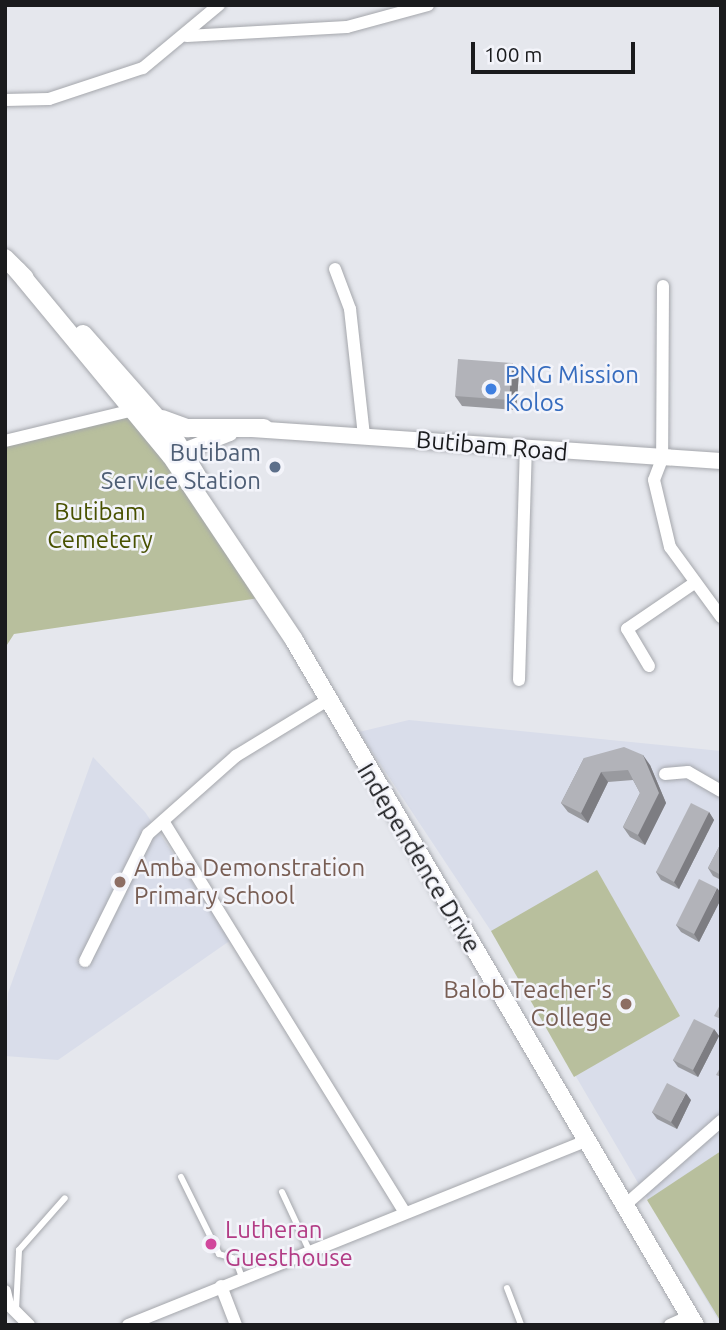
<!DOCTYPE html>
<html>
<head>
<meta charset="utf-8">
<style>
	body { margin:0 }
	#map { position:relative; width:726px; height:1330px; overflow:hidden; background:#e5e7ed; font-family:Ubuntu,sans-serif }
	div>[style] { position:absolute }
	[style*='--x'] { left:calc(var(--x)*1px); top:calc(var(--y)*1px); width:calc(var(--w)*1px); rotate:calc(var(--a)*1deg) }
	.built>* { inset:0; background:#d9ddea }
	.green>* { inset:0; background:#b8bf9d }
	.roads { filter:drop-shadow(0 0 2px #a5a7ac) drop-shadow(0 0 2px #a5a7ac) }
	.service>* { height:6px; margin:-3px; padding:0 3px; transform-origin:3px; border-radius:3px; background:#fff }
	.minor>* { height:12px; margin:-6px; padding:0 6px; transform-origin:6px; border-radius:6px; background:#fff }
	.tertiary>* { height:16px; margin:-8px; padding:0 8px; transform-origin:8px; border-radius:8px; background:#fff }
	.secondary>* { height:18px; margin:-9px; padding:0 9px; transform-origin:9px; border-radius:9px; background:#fff }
	.wall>* { inset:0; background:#999a9f }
	.shaded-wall>* { inset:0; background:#7d7d82 }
	.building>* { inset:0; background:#b2b3b9 }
	.dots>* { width:19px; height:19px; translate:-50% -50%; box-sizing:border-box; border:4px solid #f3f4fa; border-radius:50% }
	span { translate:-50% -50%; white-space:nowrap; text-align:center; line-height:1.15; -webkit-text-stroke:5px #f3f4fa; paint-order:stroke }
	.shop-label { font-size:24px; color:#366cbe }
	.left { translate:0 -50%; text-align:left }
	.street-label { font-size:24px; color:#1a1b1d }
	.service-label { font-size:24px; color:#4e5e75 }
	.right { translate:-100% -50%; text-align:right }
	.park-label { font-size:24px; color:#485100 }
	.education-label { font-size:24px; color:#785e54 }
	.hotel-label { font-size:24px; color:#b23c85 }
	.frame { position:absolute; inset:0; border:7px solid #1a1b1d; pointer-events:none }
	.scale { position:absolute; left:471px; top:42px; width:164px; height:32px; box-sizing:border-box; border:4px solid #1a1b1d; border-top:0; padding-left:9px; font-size:21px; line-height:24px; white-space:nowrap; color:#1a1b1d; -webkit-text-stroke:5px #f3f4fa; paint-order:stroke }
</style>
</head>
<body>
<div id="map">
	<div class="built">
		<i style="clip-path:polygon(409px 720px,721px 751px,721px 1325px,491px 931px,359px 732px)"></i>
		<i style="clip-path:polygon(93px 757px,145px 812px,231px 940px,58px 1060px,5px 1056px,8px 993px)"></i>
	</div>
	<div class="green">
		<i style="clip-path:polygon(133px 410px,267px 597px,14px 634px,5px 648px,5px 445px)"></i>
		<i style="clip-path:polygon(597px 870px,680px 1016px,574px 1077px,491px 931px)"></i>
		<i style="clip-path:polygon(721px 1151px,721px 1322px,647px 1200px)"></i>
	</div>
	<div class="roads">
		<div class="service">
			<i style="--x:181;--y:1177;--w:86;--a:63.7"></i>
			<i style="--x:219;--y:1254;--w:17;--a:17"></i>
			<i style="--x:235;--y:1259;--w:19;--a:69"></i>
			<i style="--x:282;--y:1192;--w:64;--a:65"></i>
			<i style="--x:507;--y:1288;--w:40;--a:69"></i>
			<i style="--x:16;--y:1310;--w:60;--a:-87.1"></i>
			<i style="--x:19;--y:1250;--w:69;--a:-48.5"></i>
		</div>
		<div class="minor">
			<i style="--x:187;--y:36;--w:160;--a:-3.2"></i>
			<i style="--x:347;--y:27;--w:84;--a:-15.2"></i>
			<i style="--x:5;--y:100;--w:44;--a:-1.3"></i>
			<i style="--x:49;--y:99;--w:99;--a:-18.3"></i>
			<i style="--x:143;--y:68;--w:99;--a:-39.7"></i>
			<i style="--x:335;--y:269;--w:43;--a:69.4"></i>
			<i style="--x:350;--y:309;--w:128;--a:83.7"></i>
			<i style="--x:663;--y:286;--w:173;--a:90.3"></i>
			<i style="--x:662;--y:459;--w:22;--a:111"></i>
			<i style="--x:654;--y:480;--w:69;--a:76.6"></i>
			<i style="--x:670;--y:547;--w:87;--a:53.9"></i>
			<i style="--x:5;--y:441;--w:132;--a:-13.6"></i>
			<i style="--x:649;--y:666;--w:43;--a:-120.7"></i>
			<i style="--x:627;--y:629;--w:80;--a:-34.3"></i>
			<i style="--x:519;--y:680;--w:231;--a:-88.3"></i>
			<i style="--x:665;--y:774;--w:23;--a:-5"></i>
			<i style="--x:688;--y:772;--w:38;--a:30"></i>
			<i style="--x:163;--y:821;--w:458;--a:58.3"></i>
			<i style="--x:85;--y:961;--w:142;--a:-63.6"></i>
			<i style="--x:148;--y:834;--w:118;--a:-41.6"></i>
			<i style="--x:236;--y:756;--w:105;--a:-31.4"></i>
			<i style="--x:625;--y:1205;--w:128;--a:-41.2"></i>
			<i style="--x:221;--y:1286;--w:42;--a:69"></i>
			<i style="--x:5;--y:1291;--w:13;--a:77"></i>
			<i style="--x:8;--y:1304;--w:30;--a:45"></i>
			<i style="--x:128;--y:1325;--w:494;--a:-21.9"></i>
			<i style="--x:670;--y:1325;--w:22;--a:-24"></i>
		</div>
		<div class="tertiary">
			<i style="--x:252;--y:429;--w:470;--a:3.9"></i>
			<i style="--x:171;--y:456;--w:63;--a:-21.3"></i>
		</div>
		<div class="secondary">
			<i style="--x:5;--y:258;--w:28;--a:45"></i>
			<i style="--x:17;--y:270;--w:241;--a:50.4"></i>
			<i style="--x:171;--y:456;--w:221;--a:56.2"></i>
			<i style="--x:294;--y:640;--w:794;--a:59.66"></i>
			<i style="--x:83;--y:334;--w:136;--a:48.6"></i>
			<i style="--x:173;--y:436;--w:52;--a:59"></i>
			<i style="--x:162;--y:419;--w:27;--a:20"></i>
			<i style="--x:187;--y:428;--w:77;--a:0"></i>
		</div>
	</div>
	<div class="wall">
		<i style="clip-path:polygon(512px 363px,519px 373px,516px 410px,462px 406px,455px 396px)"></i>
		<i style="clip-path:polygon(584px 758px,650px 765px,666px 803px,645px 845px,630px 837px,623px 827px,640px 793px,633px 780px,608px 782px,588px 823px,568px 812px,561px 803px)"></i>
		<i style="clip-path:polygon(709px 812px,714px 820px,679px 889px,661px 880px,656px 872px)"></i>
		<i style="clip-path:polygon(721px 843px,721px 880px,713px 876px,708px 868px)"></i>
		<i style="clip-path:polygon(721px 893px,721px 899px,699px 942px,681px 932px,676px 925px)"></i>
		<i style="clip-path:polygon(714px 1029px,719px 1036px,698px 1077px,678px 1067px,673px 1060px)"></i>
		<i style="clip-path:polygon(691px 1100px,677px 1129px,657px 1119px,652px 1112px)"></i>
	</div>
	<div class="shaded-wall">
		<i style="clip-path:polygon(512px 363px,519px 373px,516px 410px,509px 400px)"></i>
		<i style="clip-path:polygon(643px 755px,650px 765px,666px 803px,645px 845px,638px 835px)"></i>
		<i style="clip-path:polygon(601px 772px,608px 782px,588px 823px,581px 813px)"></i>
		<i style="clip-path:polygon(709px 812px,714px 820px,679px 889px,674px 882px)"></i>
		<i style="clip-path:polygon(717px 888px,721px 893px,721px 899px,699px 942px,694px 934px)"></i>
		<i style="clip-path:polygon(714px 1029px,719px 1036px,698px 1077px,693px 1070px)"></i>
		<i style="clip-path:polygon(686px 1093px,691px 1100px,677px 1129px,671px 1122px)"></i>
	</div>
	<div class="building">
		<i style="clip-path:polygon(458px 359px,512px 363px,509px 400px,455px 396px)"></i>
		<i style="clip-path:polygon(624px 747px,643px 755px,659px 793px,638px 835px,623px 827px,640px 793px,628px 770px,601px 772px,581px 813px,561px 803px,584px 758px)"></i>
		<i style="clip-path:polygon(691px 803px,709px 812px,674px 882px,656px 872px)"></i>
		<i style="clip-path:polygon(721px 843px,721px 875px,708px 868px)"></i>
		<i style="clip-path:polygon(699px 879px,717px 888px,694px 934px,676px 925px)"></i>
		<i style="clip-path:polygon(721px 1003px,721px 1019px,714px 1016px)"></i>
		<i style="clip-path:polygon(694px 1019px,714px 1029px,693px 1070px,673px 1060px)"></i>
		<i style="clip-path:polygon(721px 1066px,721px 1077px,716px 1075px)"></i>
		<i style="clip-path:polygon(667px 1083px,686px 1093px,671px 1122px,652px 1112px)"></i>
	</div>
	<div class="dots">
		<i style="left:491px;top:389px;background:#3f7fe0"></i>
		<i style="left:275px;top:467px;background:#5c6f8a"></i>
		<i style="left:120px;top:882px;background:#8d6e63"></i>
		<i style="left:626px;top:1004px;background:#8d6e63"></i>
		<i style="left:211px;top:1244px;background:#d1479c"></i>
	</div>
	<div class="shop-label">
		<span class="left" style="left:505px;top:389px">PNG Mission<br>Kolos</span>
	</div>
	<div class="street-label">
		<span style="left:492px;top:446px;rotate:5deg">Butibam Road</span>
		<span style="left:419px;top:858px;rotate:59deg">Independence Drive</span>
	</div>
	<div class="service-label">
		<span class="right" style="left:261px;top:467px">Butibam<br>Service Station</span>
	</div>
	<div class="park-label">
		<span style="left:100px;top:526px">Butibam<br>Cemetery</span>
	</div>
	<div class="education-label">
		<span class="left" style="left:134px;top:882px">Amba Demonstration<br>Primary School</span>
		<span class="right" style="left:612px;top:1004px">Balob Teacher's<br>College</span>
	</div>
	<div class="hotel-label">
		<span class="left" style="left:225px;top:1244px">Lutheran<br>Guesthouse</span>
	</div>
	<div class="frame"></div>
	<div class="scale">100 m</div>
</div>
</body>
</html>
